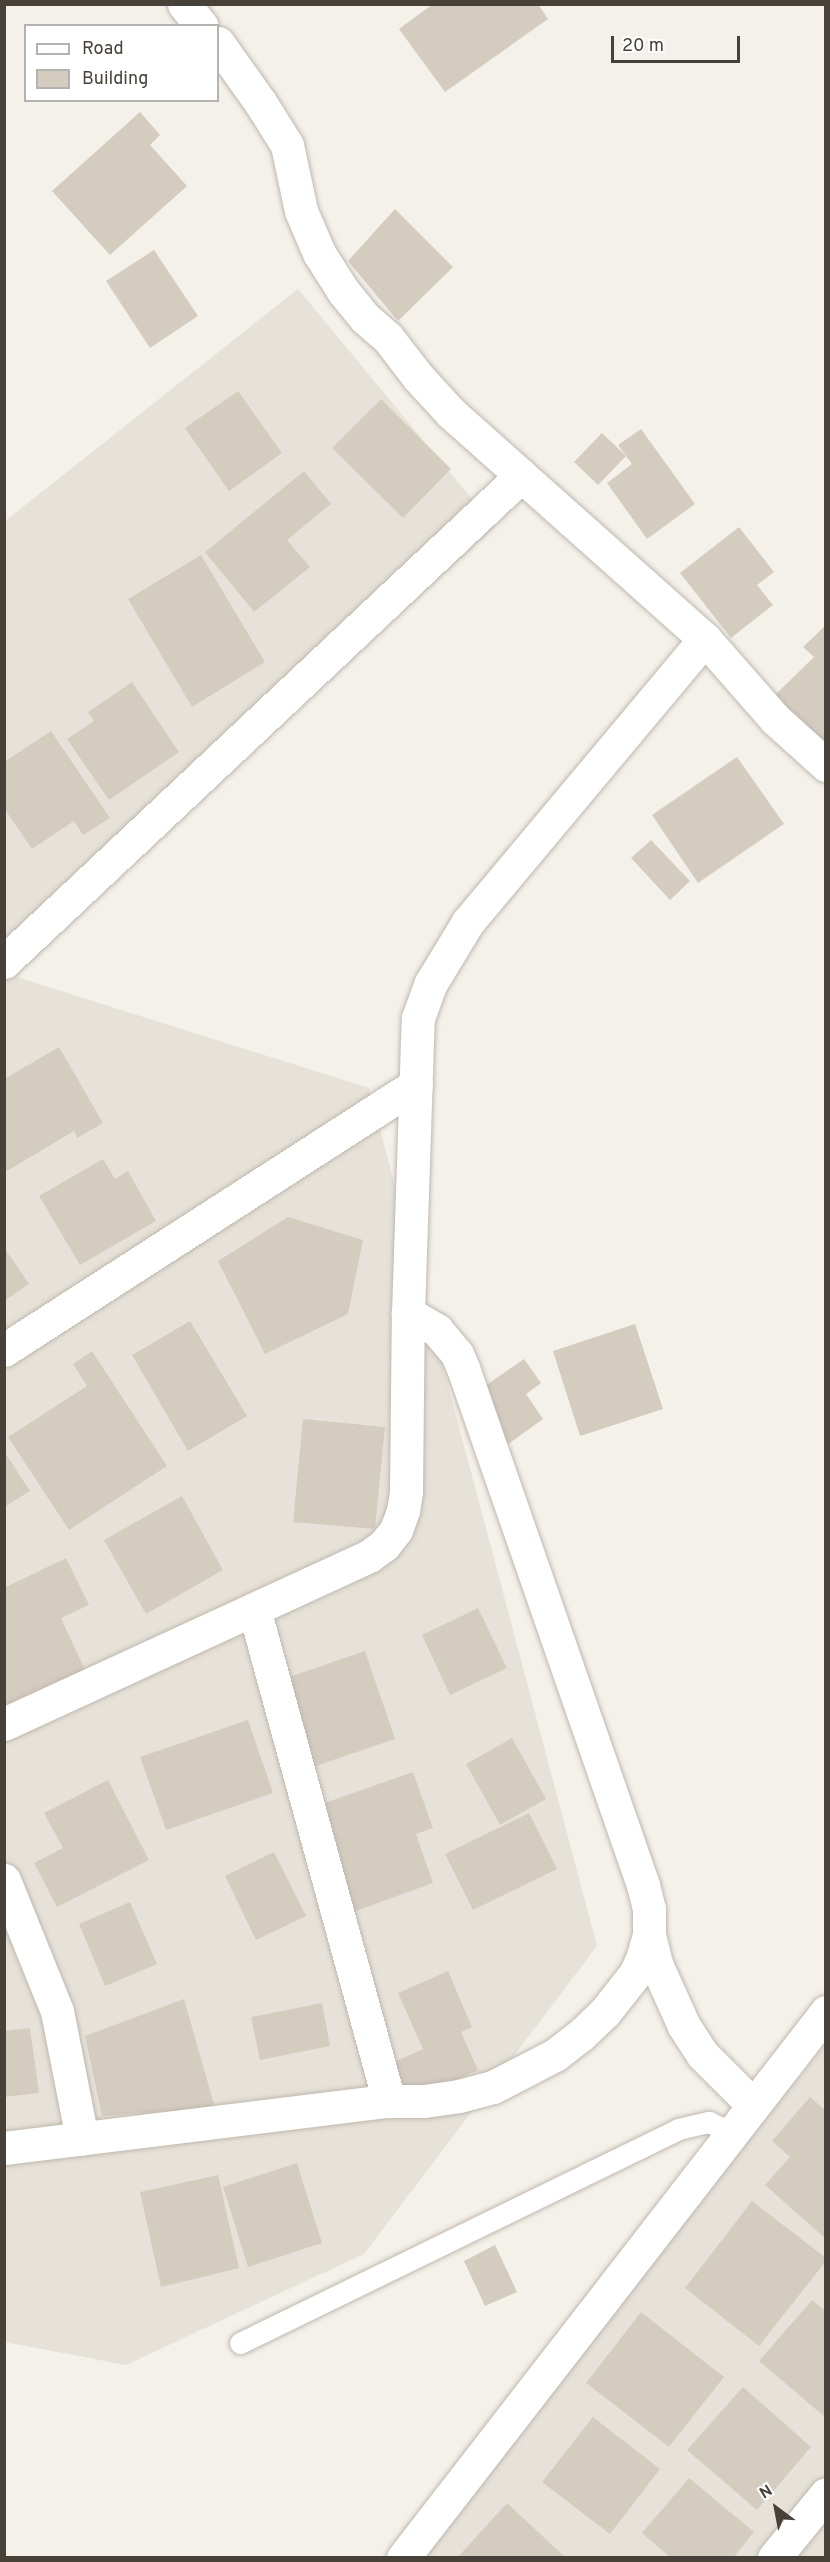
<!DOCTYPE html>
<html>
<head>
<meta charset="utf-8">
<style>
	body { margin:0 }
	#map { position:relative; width:830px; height:2562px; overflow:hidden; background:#f4f0ea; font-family:Overpass,sans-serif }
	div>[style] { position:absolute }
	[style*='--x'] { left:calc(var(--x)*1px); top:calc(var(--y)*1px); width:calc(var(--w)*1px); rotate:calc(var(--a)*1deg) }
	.residential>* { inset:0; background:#e7e2d9 }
	.building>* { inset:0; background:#d5ccc0 }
	.roads { filter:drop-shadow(0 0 2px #bfb8ad) drop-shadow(0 0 2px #bfb8ad) }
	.lane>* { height:21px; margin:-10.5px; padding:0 10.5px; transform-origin:10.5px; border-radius:10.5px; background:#fff }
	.street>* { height:33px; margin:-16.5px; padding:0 16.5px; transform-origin:16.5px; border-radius:16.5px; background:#fff }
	span { translate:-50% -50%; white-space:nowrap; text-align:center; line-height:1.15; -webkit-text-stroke:6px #fff; paint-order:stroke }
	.frame { position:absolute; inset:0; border:6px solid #474139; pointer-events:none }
	.legend { position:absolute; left:24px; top:24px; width:195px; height:78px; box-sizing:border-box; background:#fff; border:2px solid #b5b3b0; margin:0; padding:8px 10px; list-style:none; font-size:18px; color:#474139 }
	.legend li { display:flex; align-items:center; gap:12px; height:30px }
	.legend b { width:30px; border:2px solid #b5b3b0 }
	.north { position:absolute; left:746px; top:2478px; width:60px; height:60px; -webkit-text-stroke:4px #fff; paint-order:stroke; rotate:328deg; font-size:16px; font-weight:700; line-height:24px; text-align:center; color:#474139 }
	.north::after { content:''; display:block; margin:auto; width:21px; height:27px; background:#474139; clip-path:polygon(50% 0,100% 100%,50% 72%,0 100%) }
	.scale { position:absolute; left:611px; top:36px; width:129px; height:27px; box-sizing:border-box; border:3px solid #474139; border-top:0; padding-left:8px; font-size:18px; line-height:21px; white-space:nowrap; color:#474139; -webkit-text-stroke:4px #fff; paint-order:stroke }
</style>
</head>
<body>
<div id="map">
	<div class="residential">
		<i style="clip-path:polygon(298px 289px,495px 527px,5px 972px,5px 521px)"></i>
		<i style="clip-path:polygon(4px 973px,369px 1088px,597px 1946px,364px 2254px,126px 2365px,5px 2342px)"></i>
		<i style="clip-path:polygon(825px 2045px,825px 2557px,412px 2557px)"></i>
	</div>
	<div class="building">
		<i style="clip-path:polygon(433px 4px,538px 4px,548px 19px,445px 92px,399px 29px)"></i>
		<i style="clip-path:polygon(140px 112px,160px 135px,150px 145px,187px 186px,110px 255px,52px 191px)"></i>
		<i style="clip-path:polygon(395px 209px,453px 267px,398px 321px,348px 261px)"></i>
		<i style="clip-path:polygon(154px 250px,198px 316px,150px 348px,106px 281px)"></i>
		<i style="clip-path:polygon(238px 391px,282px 453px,229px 491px,185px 428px)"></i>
		<i style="clip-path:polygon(381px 399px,451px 469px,403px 518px,332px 448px)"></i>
		<i style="clip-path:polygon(641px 429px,695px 504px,647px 539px,607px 483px,632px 464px,618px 445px)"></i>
		<i style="clip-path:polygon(602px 433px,626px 456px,598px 485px,574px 462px)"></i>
		<i style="clip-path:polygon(304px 471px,331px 504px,287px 540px,310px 567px,254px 612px,205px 552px)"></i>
		<i style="clip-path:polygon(739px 527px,774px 572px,757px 585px,773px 605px,731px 638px,680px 573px)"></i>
		<i style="clip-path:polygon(201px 555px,265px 662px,192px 707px,128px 599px)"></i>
		<i style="clip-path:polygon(826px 625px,826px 749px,773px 697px,814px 657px,803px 647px)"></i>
		<i style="clip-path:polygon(132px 682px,179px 752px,109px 800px,67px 739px,94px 721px,88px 712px)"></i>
		<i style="clip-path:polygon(51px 731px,110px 818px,83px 835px,74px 821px,32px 849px,4px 808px,4px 762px)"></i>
		<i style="clip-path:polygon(737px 757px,784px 824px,698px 883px,652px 815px)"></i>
		<i style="clip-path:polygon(651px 840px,690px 881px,670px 900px,631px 858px)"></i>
		<i style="clip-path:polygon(59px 1047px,103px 1123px,77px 1138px,74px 1131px,7px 1171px,4px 1166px,4px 1079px)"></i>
		<i style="clip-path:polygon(103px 1159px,115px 1179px,128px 1171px,156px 1221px,80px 1265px,39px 1196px)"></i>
		<i style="clip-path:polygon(288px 1217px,363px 1240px,348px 1314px,265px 1354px,218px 1261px)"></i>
		<i style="clip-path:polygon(4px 1247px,29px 1284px,4px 1301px)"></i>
		<i style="clip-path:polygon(190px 1321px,247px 1416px,188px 1451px,132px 1355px)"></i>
		<i style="clip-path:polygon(635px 1324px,663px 1409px,580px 1436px,553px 1351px)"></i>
		<i style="clip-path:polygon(92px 1351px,167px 1466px,69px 1530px,8px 1437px,87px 1386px,73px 1364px)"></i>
		<i style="clip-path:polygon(524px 1359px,541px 1383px,526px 1394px,543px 1419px,504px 1447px,482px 1388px)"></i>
		<i style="clip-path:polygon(303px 1419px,385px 1427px,375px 1529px,293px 1522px)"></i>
		<i style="clip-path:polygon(4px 1451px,30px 1491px,4px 1507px)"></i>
		<i style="clip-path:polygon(182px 1496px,223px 1570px,146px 1614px,104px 1540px)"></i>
		<i style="clip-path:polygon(66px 1558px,89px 1605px,61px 1618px,85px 1670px,4px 1706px,4px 1588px)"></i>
		<i style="clip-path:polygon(478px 1608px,507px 1668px,450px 1695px,422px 1635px)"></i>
		<i style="clip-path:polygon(365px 1651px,395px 1739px,307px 1769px,277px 1681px)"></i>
		<i style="clip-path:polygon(248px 1720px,273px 1793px,166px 1830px,140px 1757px)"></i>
		<i style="clip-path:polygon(512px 1738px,546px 1799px,500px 1825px,466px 1764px)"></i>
		<i style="clip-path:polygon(413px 1772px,433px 1828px,416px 1834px,433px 1883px,353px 1912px,316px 1806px)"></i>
		<i style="clip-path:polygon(108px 1780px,149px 1860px,57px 1907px,34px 1863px,63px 1848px,44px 1813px)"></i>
		<i style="clip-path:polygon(529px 1813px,557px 1869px,473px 1910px,445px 1854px)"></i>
		<i style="clip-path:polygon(274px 1852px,306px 1916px,256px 1940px,225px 1876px)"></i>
		<i style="clip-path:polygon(130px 1902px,157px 1964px,105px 1986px,79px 1924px)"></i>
		<i style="clip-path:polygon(448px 1971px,472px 2027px,461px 2032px,478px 2070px,407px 2102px,390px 2064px,423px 2049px,398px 1993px)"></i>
		<i style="clip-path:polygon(184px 1999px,215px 2108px,102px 2116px,85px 2036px)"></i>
		<i style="clip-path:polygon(322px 2003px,330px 2046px,260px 2060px,251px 2017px)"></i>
		<i style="clip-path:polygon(30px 2028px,39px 2093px,4px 2097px,4px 2031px)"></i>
		<i style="clip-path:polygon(810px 2097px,826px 2111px,826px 2239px,765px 2185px,790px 2157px,772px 2141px)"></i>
		<i style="clip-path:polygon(297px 2163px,322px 2243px,248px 2267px,223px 2187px)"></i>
		<i style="clip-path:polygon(218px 2175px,239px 2268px,161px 2287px,140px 2192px)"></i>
		<i style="clip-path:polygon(752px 2201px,826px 2258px,826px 2261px,759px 2346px,685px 2288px)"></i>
		<i style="clip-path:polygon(495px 2245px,517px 2292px,485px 2306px,464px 2261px)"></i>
		<i style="clip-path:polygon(812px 2300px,826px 2311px,826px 2418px,759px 2361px)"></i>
		<i style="clip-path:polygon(641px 2312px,724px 2377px,669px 2447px,586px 2383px)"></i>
		<i style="clip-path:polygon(743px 2387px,811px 2447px,757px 2510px,687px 2450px)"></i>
		<i style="clip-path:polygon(593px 2417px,660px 2469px,610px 2534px,542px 2482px)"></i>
		<i style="clip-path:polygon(689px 2478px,754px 2532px,733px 2558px,671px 2558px,642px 2533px)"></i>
		<i style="clip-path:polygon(507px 2503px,566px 2558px,457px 2558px)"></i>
	</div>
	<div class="roads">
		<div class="lane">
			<i style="--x:240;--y:2343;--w:487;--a:-26"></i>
			<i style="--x:678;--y:2129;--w:32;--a:-13"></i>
			<i style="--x:709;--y:2122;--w:25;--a:26"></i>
		</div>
		<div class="street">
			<i style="--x:184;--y:4;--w:28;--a:51"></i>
			<i style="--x:218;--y:43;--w:72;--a:54.6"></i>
			<i style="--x:260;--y:102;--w:51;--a:57.9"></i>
			<i style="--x:287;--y:145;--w:67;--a:78"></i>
			<i style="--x:301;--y:211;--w:46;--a:66.8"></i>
			<i style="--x:319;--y:253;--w:45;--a:57.7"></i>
			<i style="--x:343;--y:291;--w:35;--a:51"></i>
			<i style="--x:365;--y:318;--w:30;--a:41"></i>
			<i style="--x:388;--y:338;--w:49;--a:52.4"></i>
			<i style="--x:418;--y:377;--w:49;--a:47.5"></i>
			<i style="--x:451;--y:413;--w:340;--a:41.7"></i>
			<i style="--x:705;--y:639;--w:106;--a:48.8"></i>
			<i style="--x:775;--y:719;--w:69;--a:42"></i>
			<i style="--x:4;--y:962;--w:710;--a:-43.23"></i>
			<i style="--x:4;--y:1350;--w:490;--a:-32.8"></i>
			<i style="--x:254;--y:1609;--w:510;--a:74.66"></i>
			<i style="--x:4;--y:1724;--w:402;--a:-24.7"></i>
			<i style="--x:369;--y:1556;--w:19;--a:-36"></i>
			<i style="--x:384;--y:1545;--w:19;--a:-51"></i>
			<i style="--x:396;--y:1530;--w:20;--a:-70"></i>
			<i style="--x:403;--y:1511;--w:20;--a:-81"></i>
			<i style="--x:406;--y:1491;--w:178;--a:-89.4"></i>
			<i style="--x:408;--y:1313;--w:295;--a:-88.1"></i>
			<i style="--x:418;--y:1018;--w:37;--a:-70"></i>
			<i style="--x:431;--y:983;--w:71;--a:-58.8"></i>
			<i style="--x:468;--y:922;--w:369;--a:-50.1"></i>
			<i style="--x:4;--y:1880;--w:141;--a:68"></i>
			<i style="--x:57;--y:2011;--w:130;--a:78.9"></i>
			<i style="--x:649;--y:1935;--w:32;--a:76"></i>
			<i style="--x:657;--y:1966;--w:66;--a:65.8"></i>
			<i style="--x:684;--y:2026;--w:33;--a:57"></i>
			<i style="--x:702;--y:2054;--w:72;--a:45"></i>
			<i style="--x:4;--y:2148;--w:388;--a:-7"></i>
			<i style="--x:389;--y:2101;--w:35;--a:0"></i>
			<i style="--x:424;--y:2101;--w:35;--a:-8"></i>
			<i style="--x:459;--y:2096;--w:35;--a:-15"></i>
			<i style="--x:493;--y:2087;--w:70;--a:-27.3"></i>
			<i style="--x:555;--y:2055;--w:33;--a:-38"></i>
			<i style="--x:581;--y:2035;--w:33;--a:-44"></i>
			<i style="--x:605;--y:2012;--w:48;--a:-51.7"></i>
			<i style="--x:635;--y:1974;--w:17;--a:-65"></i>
			<i style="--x:642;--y:1959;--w:25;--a:-74"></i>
			<i style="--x:649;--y:1935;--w:26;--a:-90"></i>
			<i style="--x:649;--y:1909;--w:25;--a:-104"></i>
			<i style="--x:643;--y:1885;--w:547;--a:-109.2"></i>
			<i style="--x:463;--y:1368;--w:15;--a:-113"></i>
			<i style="--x:457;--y:1354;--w:31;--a:-130"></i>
			<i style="--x:437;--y:1330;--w:34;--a:-150"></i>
			<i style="--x:403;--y:2558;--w:691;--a:-52.23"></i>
			<i style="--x:774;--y:2558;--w:82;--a:-50.9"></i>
		</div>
	</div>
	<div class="frame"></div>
	<ul class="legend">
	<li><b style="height:8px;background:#fff"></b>Road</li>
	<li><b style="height:16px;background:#d5ccc0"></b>Building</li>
	</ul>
	<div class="north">N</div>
	<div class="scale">20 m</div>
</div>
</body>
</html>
